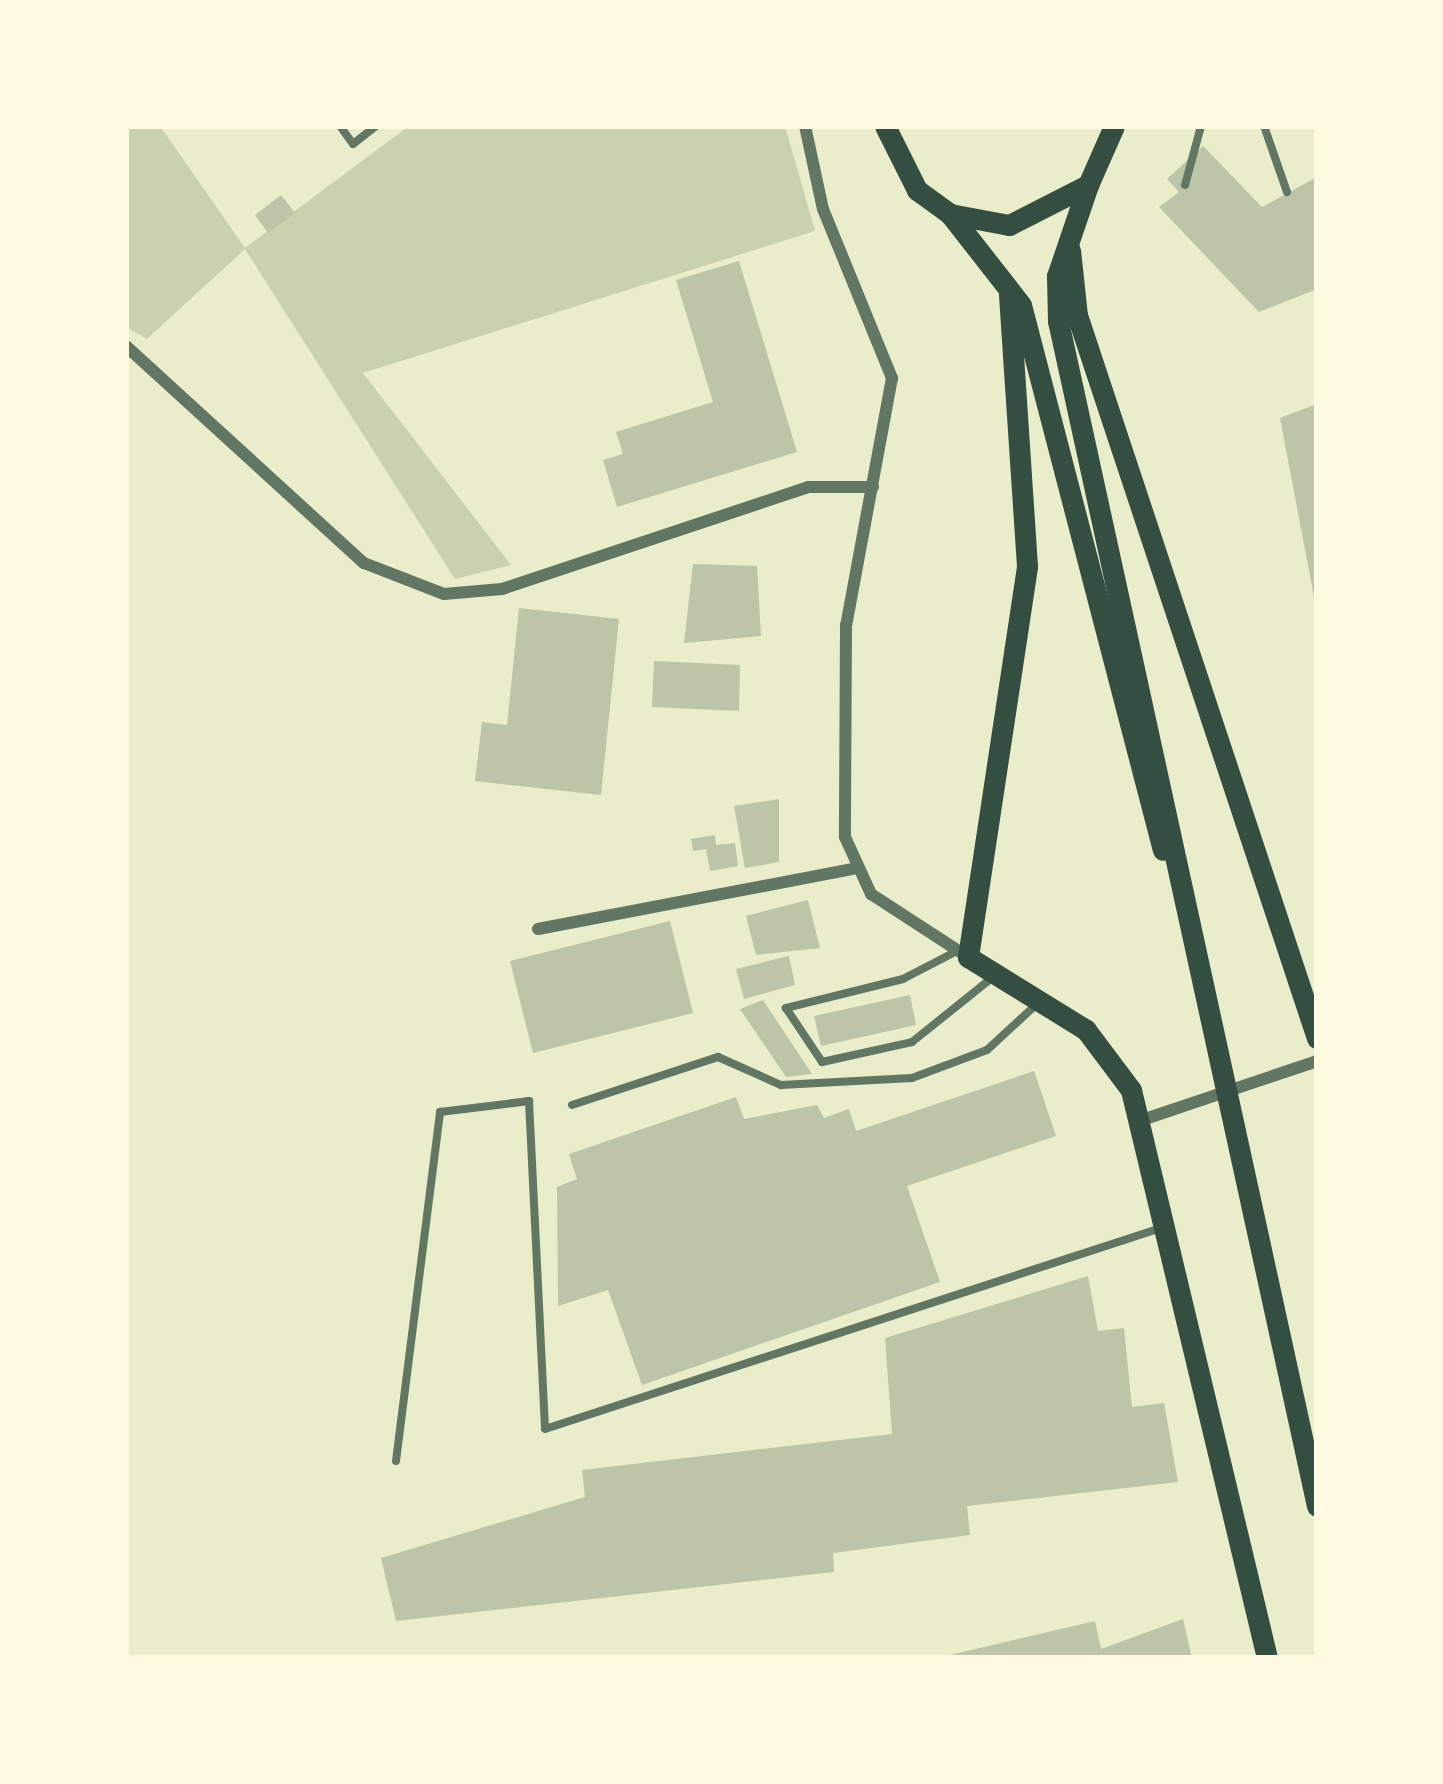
<!DOCTYPE html>
<html>
<head>
<meta charset="utf-8">
<style>
	body { margin:0 }
	#map { position:relative; width:1443px; height:1784px; overflow:hidden; background:#e9edc9; font-family:"Noto Sans",sans-serif }
	div>[style] { position:absolute }
	[style*='--x'] { left:calc(var(--x)*1px); top:calc(var(--y)*1px); width:calc(var(--w)*1px); rotate:calc(var(--a)*1deg) }
	.green>* { inset:0; background:#cad2ad }
	.building>* { inset:0; background:#bcc5a7 }
	.service>* { height:8px; margin:-4px; padding:0 4px; transform-origin:4px; border-radius:4px; background:#617663 }
	.minor>* { height:12px; margin:-6px; padding:0 6px; transform-origin:6px; border-radius:6px; background:#617663 }
	.secondary>* { height:21px; margin:-10.5px; padding:0 10.5px; transform-origin:10.5px; border-radius:10.5px; background:#344e41 }
	.primary>* { height:21px; margin:-10.5px; padding:0 10.5px; transform-origin:10.5px; border-radius:10.5px; background:#344e41 }
	span { translate:-50% -50%; white-space:nowrap; text-align:center; line-height:1.15; -webkit-text-stroke:10px #fefae0; paint-order:stroke }
	.frame { position:absolute; inset:0; border:129px solid #fefae0; pointer-events:none }
</style>
</head>
<body>
<div id="map">
	<div class="green">
		<i style="clip-path:polygon(126px 126px,160px 126px,245px 248px,409px 126px,785px 126px,815px 231px,363px 373px,511px 565px,455px 579px,245px 249px,147px 339px,126px 327px)"></i>
	</div>
	<div class="building">
		<i style="clip-path:polygon(1203px 146px,1262px 207px,1317px 177px,1317px 289px,1259px 312px,1159px 207px,1179px 192px,1167px 179px)"></i>
		<i style="clip-path:polygon(281px 195px,295px 213px,268px 233px,255px 215px)"></i>
		<i style="clip-path:polygon(739px 261px,797px 452px,617px 507px,603px 460px,623px 454px,616px 432px,713px 402px,676px 280px)"></i>
		<i style="clip-path:polygon(1317px 404px,1317px 602px,1315px 602px,1280px 418px)"></i>
		<i style="clip-path:polygon(693px 564px,757px 566px,761px 636px,684px 643px)"></i>
		<i style="clip-path:polygon(519px 608px,619px 619px,601px 795px,475px 781px,482px 722px,507px 725px)"></i>
		<i style="clip-path:polygon(654px 661px,740px 665px,739px 711px,652px 707px)"></i>
		<i style="clip-path:polygon(779px 799px,779px 862px,745px 868px,734px 806px)"></i>
		<i style="clip-path:polygon(715px 835px,716px 845px,735px 843px,738px 866px,710px 871px,706px 849px,693px 851px,691px 839px)"></i>
		<i style="clip-path:polygon(808px 900px,820px 948px,756px 955px,746px 916px)"></i>
		<i style="clip-path:polygon(670px 921px,693px 1013px,533px 1053px,510px 961px)"></i>
		<i style="clip-path:polygon(789px 956px,795px 985px,744px 999px,736px 969px)"></i>
		<i style="clip-path:polygon(910px 995px,916px 1025px,821px 1046px,814px 1016px)"></i>
		<i style="clip-path:polygon(763px 1000px,812px 1074px,786px 1077px,740px 1009px)"></i>
		<i style="clip-path:polygon(1034px 1071px,1056px 1136px,907px 1186px,940px 1282px,642px 1385px,608px 1290px,558px 1306px,557px 1187px,577px 1179px,569px 1154px,736px 1097px,744px 1119px,817px 1105px,824px 1118px,849px 1109px,856px 1131px)"></i>
		<i style="clip-path:polygon(1088px 1276px,1098px 1331px,1124px 1328px,1132px 1407px,1164px 1403px,1178px 1482px,967px 1506px,970px 1535px,833px 1553px,834px 1572px,396px 1621px,381px 1558px,585px 1497px,582px 1470px,892px 1434px,885px 1338px)"></i>
		<i style="clip-path:polygon(1183px 1619px,1192px 1658px,937px 1658px,1095px 1621px,1101px 1649px)"></i>
	</div>
	<div class="service">
		<i style="--x:340;--y:126;--w:22;--a:54"></i>
		<i style="--x:353;--y:144;--w:29;--a:-38"></i>
		<i style="--x:1264;--y:126;--w:70;--a:70.8"></i>
		<i style="--x:1185;--y:185;--w:61;--a:-74.8"></i>
		<i style="--x:957;--y:951;--w:61;--a:152.6"></i>
		<i style="--x:903;--y:979;--w:121;--a:166.1"></i>
		<i style="--x:786;--y:1008;--w:65;--a:56.3"></i>
		<i style="--x:822;--y:1062;--w:92;--a:-12.5"></i>
		<i style="--x:912;--y:1042;--w:102;--a:-38.7"></i>
		<i style="--x:572;--y:1105;--w:154;--a:-18.2"></i>
		<i style="--x:718;--y:1057;--w:69;--a:24"></i>
		<i style="--x:781;--y:1085;--w:131;--a:-3.1"></i>
		<i style="--x:912;--y:1078;--w:80;--a:-20.5"></i>
		<i style="--x:987;--y:1050;--w:69;--a:-42.7"></i>
		<i style="--x:396;--y:1461;--w:352;--a:-82.8"></i>
		<i style="--x:440;--y:1112;--w:90;--a:-7"></i>
		<i style="--x:529;--y:1101;--w:328;--a:87.2"></i>
		<i style="--x:545;--y:1429;--w:648;--a:-18.07"></i>
	</div>
	<div class="minor">
		<i style="--x:805;--y:126;--w:85;--a:77.8"></i>
		<i style="--x:823;--y:209;--w:183;--a:67.8"></i>
		<i style="--x:892;--y:378;--w:251;--a:100.5"></i>
		<i style="--x:846;--y:625;--w:212;--a:90.3"></i>
		<i style="--x:845;--y:837;--w:63;--a:65.5"></i>
		<i style="--x:871;--y:894;--w:116;--a:33"></i>
		<i style="--x:126;--y:346;--w:322;--a:42.4"></i>
		<i style="--x:364;--y:563;--w:86;--a:21.2"></i>
		<i style="--x:444;--y:594;--w:58;--a:-4.9"></i>
		<i style="--x:502;--y:589;--w:323;--a:-18.4"></i>
		<i style="--x:808;--y:487;--w:65;--a:0"></i>
		<i style="--x:538;--y:929;--w:322;--a:-10.8"></i>
		<i style="--x:1142;--y:1120;--w:185;--a:-18.6"></i>
	</div>
	<div class="secondary">
		<i style="--x:968;--y:957;--w:139;--a:31.7"></i>
		<i style="--x:1086;--y:1030;--w:75;--a:53.1"></i>
		<i style="--x:1131;--y:1090;--w:584;--a:76.53"></i>
	</div>
	<div class="primary">
		<i style="--x:885;--y:126;--w:72;--a:63.4"></i>
		<i style="--x:917;--y:190;--w:41;--a:36"></i>
		<i style="--x:950;--y:214;--w:60;--a:10.6"></i>
		<i style="--x:1009;--y:225;--w:89;--a:-26.9"></i>
		<i style="--x:1088;--y:185;--w:64;--a:-66.2"></i>
		<i style="--x:1088;--y:185;--w:96;--a:108.8"></i>
		<i style="--x:1057;--y:276;--w:45;--a:88.7"></i>
		<i style="--x:1058;--y:321;--w:1213;--a:77.67"></i>
		<i style="--x:950;--y:214;--w:115;--a:52"></i>
		<i style="--x:1021;--y:305;--w:563;--a:75.4"></i>
		<i style="--x:1070;--y:250;--w:65;--a:83.9"></i>
		<i style="--x:1077;--y:315;--w:762;--a:71.64"></i>
		<i style="--x:968;--y:957;--w:395;--a:-81.4"></i>
		<i style="--x:1027;--y:566;--w:272;--a:-93.8"></i>
	</div>
	<div class="frame"></div>
</div>
</body>
</html>
